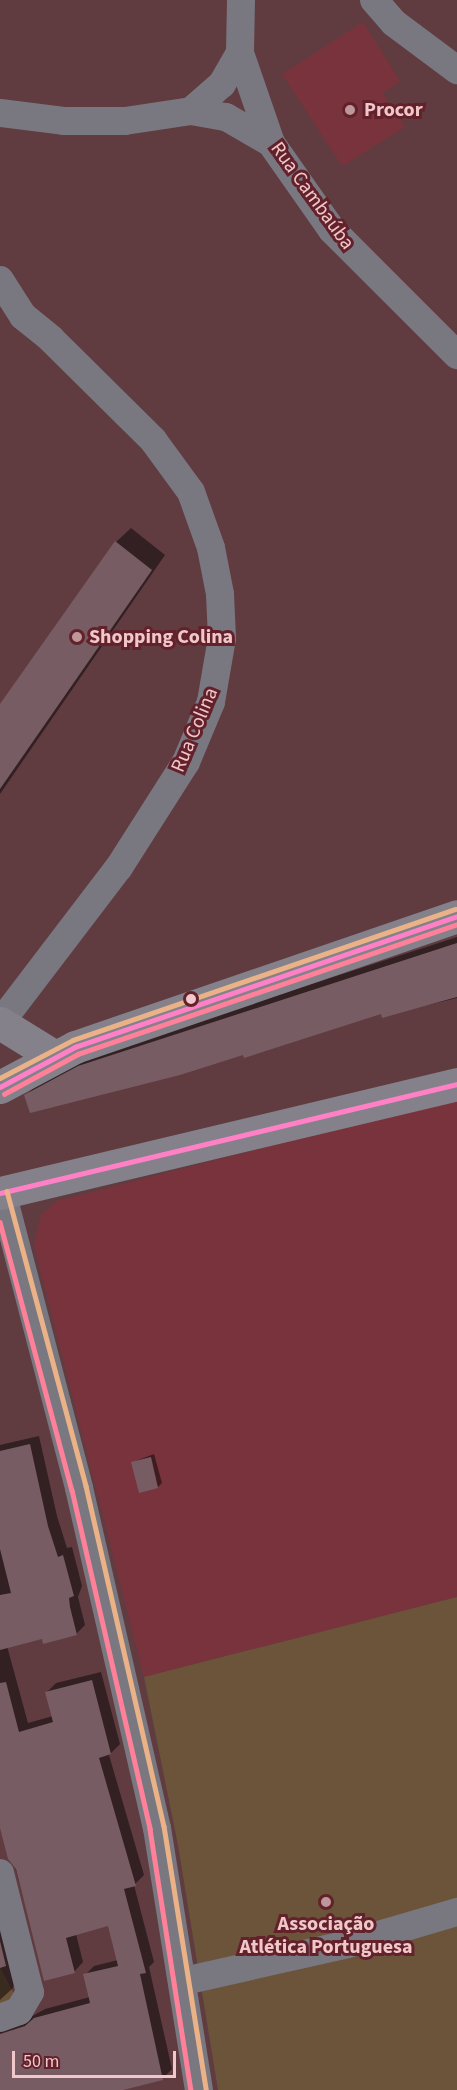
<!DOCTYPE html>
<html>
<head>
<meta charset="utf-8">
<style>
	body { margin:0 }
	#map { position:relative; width:457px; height:2090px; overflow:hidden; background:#603c40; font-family:"Source Sans 3",sans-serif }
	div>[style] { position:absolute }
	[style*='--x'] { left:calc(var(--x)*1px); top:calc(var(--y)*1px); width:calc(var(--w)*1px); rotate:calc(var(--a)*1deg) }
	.built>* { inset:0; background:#79333d }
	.green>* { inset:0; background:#6c543a }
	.shadow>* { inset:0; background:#0007 }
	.building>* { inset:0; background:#785c63 }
	.minor>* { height:28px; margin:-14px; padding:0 14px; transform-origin:14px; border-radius:14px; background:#797880 }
	.major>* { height:33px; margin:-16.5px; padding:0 16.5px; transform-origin:16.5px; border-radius:16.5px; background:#84818b }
	.bus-1>* { height:4.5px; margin:-2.25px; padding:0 2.25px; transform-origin:2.25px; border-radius:2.25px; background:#ff80c5 }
	.bus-2>* { height:4.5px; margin:-2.25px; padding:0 2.25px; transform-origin:2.25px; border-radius:2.25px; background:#ff8098 }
	.bus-3>* { height:4.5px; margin:-2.25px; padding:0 2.25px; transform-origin:2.25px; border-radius:2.25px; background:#ebb288 }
	.dots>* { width:16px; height:16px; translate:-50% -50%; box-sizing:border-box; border:3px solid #63222b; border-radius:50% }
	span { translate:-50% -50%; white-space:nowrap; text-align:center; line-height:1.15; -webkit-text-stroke:6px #63222b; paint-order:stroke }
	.poi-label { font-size:20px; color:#f1c8ca; font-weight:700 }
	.left { translate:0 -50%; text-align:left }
	.street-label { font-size:20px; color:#f1c8ca }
	.scale { position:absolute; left:12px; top:2051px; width:164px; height:27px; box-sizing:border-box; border:3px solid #f1c8ca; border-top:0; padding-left:8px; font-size:18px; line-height:21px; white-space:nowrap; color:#f1c8ca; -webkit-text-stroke:4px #63222b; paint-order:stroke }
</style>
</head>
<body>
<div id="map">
	<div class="built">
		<i style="clip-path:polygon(363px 22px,400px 81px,383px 93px,405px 127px,342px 166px,282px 74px)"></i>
		<i style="clip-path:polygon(457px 1098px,457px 1597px,144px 1677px,34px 1245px,41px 1215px,57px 1201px)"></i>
	</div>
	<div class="green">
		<i style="clip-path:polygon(457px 1597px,457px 2090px,218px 2090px,178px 1845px,144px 1677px)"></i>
		<i style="clip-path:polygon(0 1967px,17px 2000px,0 2004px)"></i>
	</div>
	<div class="shadow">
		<i style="clip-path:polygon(131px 528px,165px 555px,0 794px,0 707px,116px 542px)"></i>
		<i style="clip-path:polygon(457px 937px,457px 998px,383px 1016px,382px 1012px,244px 1053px,26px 1096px,38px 1083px,92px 1055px)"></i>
		<i style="clip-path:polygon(39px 1436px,57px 1516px,67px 1548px,72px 1547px,82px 1586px,78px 1597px,85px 1625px,76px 1634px,43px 1637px,7px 1646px,28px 1723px,53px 1716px,47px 1692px,56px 1683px,101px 1672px,120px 1744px,109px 1755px,144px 1875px,134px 1885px,154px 1962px,149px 1967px,172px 2069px,163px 2078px,117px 2090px,12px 2090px,0 2081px,0 2021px,16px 2025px,45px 2009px,90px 1997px,85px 1975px,94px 1966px,118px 1960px,109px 1924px,76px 1934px,83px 1962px,74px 1972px,45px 1979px,0 1810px,0 1445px)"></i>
		<i style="clip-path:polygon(154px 1454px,162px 1483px,158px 1487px,133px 1462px)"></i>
		<i style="clip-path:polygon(0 1906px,17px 1973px,13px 1988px,0 2000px)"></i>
	</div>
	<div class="building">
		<i style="clip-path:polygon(115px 541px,152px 570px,0 789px,0 704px)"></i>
		<i style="clip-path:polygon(457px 943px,457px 997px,382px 1018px,381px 1014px,244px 1058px,243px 1055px,180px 1075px,30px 1113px,24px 1095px,78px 1066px)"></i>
		<i style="clip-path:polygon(30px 1444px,48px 1526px,58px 1557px,63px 1555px,74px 1596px,69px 1598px,70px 1607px,77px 1635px,43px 1644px,42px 1639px,0 1650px,0 1595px,11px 1593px,0 1549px,0 1451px)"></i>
		<i style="clip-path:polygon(151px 1457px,158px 1488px,139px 1493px,131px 1462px)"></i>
		<i style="clip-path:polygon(92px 1680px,111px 1754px,99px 1758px,136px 1886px,124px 1889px,146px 1973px,140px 1974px,163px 2080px,123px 2090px,0 2090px,0 2034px,25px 2026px,34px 2018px,90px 2003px,83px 1974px,118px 1966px,108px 1926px,66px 1938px,75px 1973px,44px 1981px,16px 1869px,8px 1859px,0 1828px,0 1683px,6px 1682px,19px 1732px,53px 1722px,45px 1692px)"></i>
		<i style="clip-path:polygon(0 1941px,6px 1966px,0 1968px)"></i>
	</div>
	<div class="minor">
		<i style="--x:241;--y:0;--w:53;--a:91.1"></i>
		<i style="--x:240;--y:53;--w:95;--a:71"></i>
		<i style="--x:271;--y:143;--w:106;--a:55"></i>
		<i style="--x:332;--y:230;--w:177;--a:45"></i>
		<i style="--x:374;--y:0;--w:30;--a:49"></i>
		<i style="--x:394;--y:23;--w:79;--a:36.7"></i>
		<i style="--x:191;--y:111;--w:41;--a:-41.1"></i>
		<i style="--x:222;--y:84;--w:36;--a:-60"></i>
		<i style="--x:0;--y:113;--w:64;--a:7.1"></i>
		<i style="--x:64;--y:121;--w:61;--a:0"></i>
		<i style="--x:125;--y:121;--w:67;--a:-8.6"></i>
		<i style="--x:191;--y:111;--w:36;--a:10"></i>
		<i style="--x:226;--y:117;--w:52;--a:30"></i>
		<i style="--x:0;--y:280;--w:43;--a:57.4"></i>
		<i style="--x:23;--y:316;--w:36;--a:39"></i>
		<i style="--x:51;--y:339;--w:144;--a:44.7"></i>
		<i style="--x:153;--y:440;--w:64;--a:53.8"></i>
		<i style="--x:191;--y:492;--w:59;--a:70.3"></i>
		<i style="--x:211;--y:548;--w:47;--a:78.9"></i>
		<i style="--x:220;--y:594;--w:44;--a:87.4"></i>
		<i style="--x:222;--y:638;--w:65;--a:99.8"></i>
		<i style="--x:211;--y:702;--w:65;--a:112.6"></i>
		<i style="--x:186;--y:762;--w:125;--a:122.5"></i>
		<i style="--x:119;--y:867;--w:196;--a:127.3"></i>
		<i style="--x:2;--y:1192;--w:306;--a:75.4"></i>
		<i style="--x:79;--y:1488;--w:349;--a:77.1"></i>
		<i style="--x:157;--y:1828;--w:265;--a:80.9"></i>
		<i style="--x:0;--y:1873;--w:123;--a:75.9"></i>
		<i style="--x:30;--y:1992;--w:22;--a:120"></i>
		<i style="--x:19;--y:2011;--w:20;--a:160"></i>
		<i style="--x:184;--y:1981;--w:168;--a:-12.7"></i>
		<i style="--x:348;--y:1944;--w:114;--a:-16.4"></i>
	</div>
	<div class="major">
		<i style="--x:0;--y:1023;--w:61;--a:31.6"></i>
		<i style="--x:0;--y:1087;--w:85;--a:-28.1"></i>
		<i style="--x:75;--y:1047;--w:404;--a:-18.9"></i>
		<i style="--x:0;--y:1193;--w:470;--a:-13.4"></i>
	</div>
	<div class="bus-1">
		<i style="--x:0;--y:1087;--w:85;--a:-28.1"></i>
		<i style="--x:75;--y:1047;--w:404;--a:-18.9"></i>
		<i style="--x:0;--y:1193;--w:470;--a:-13.4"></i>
	</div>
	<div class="bus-2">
		<i style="--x:4;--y:1094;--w:84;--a:-28.4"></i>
		<i style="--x:78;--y:1054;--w:401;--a:-18.9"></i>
		<i style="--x:0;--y:1222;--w:278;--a:75"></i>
		<i style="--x:72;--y:1490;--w:348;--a:77"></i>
		<i style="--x:150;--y:1829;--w:264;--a:81.1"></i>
	</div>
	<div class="bus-3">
		<i style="--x:0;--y:1078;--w:82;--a:-27.5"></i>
		<i style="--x:73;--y:1040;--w:404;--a:-18.9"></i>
		<i style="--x:7;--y:1191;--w:305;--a:75"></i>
		<i style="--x:86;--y:1486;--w:349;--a:77.1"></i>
		<i style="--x:164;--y:1826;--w:266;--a:80.9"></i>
	</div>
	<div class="dots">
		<i style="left:350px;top:110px;background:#be979a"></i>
		<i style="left:77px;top:637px;background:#be979a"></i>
		<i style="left:191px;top:999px;background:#f1c8ca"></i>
		<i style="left:326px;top:1902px;background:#be979a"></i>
	</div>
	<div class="poi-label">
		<span class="left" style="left:364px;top:110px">Procor</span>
		<span class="left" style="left:89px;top:637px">Shopping Colina</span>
		<span style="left:326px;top:1936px">Associação<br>Atlética Portuguesa</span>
	</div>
	<div class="street-label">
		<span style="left:312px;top:196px;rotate:54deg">Rua Cambaúba</span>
		<span style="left:195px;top:730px;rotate:-67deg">Rua Colina</span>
	</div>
	<div class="scale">50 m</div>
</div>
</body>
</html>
